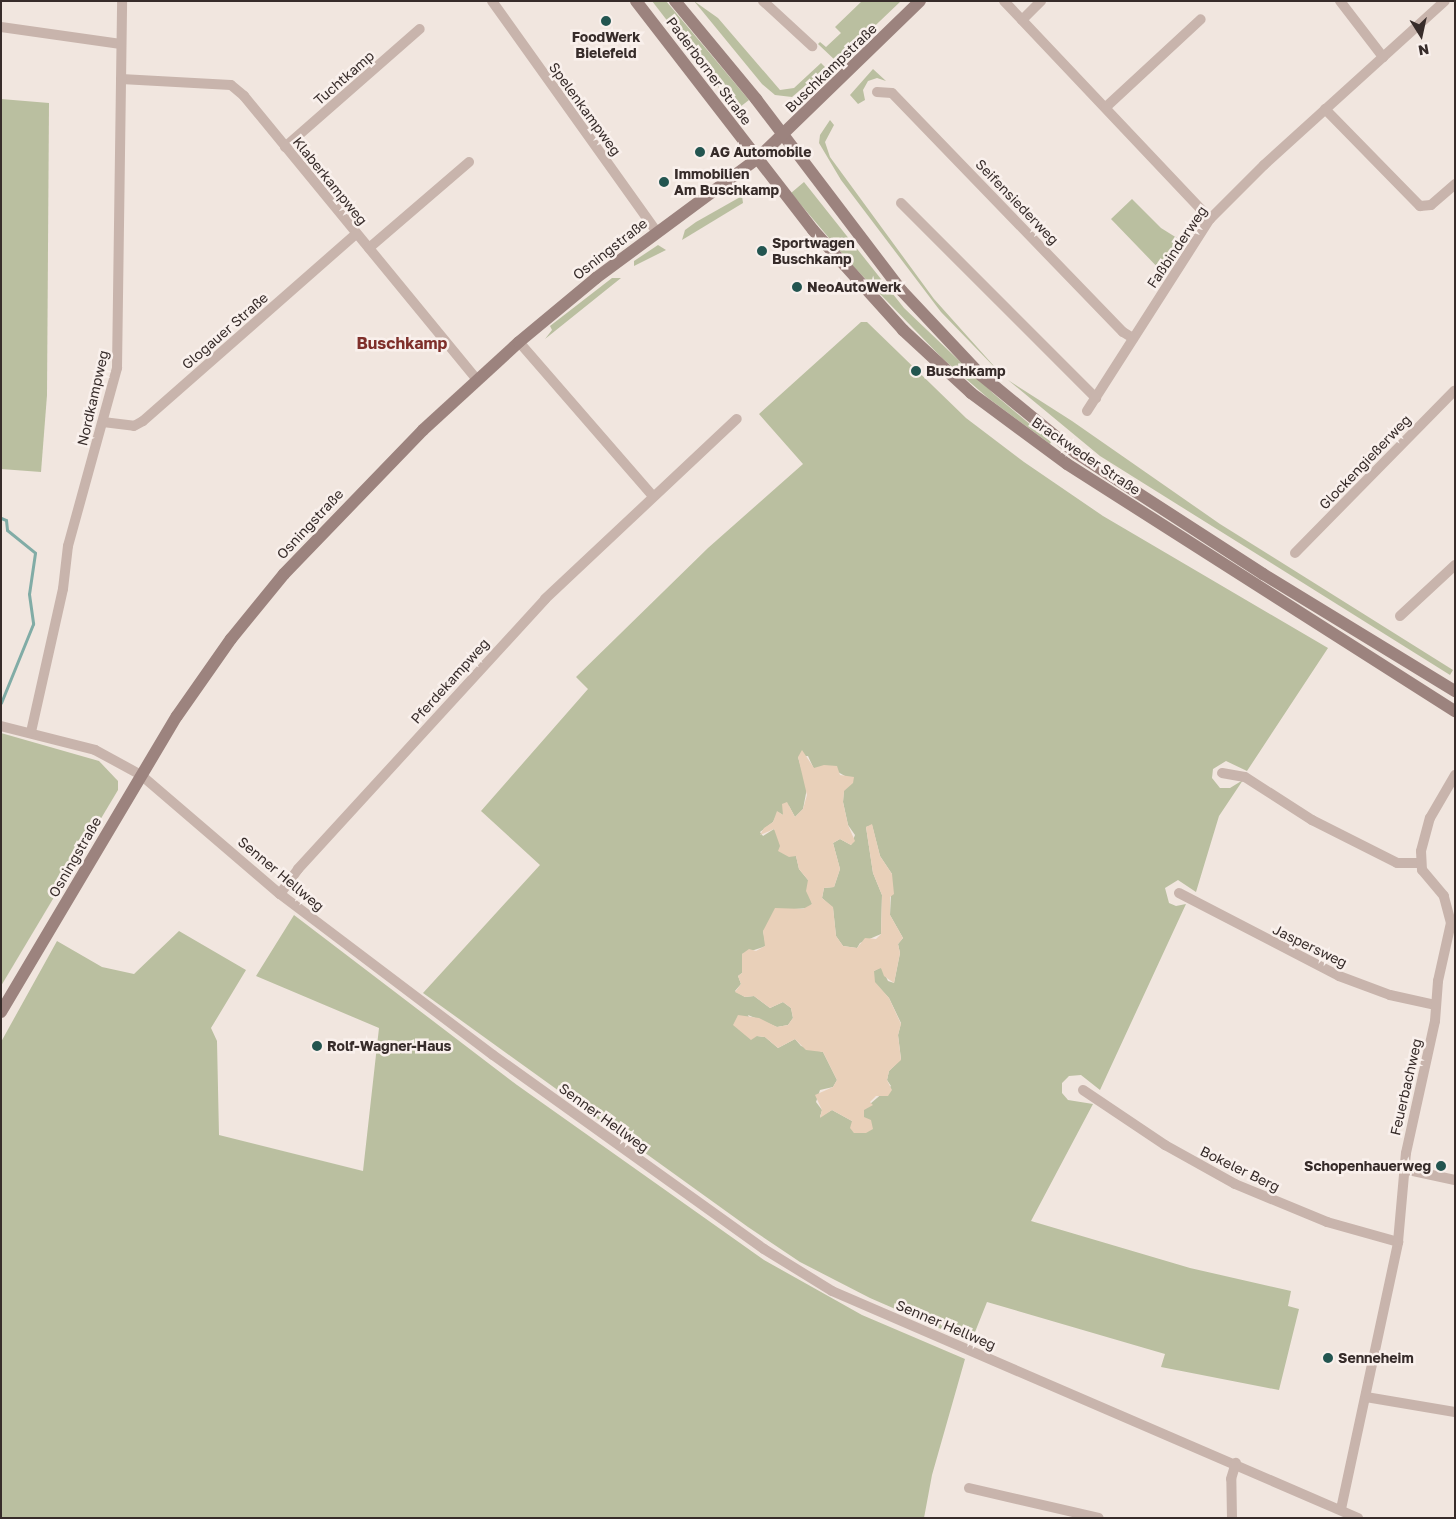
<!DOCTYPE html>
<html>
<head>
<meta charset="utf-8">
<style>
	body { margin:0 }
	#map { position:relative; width:1456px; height:1519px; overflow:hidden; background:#f1e6df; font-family:"Golos Text",sans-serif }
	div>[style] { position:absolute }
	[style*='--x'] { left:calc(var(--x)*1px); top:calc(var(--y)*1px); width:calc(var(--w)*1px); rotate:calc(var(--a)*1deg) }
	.green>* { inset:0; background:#babfa0 }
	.sand>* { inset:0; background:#e9d0b9 }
	.stream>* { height:3px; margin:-1.5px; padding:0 1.5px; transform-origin:1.5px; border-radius:1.5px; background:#81aca6 }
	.minor>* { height:10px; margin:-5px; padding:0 5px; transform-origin:5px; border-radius:5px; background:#c8b4ac }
	.secondary>* { height:12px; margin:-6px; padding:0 6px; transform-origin:6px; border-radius:6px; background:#9c837e }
	.dots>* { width:14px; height:14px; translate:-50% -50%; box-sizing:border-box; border:2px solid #f9f0ec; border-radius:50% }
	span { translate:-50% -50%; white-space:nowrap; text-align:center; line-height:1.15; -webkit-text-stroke:5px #f9f0ec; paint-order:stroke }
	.poi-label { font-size:14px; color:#372c2a; font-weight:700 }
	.left { translate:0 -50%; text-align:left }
	.right { translate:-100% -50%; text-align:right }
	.street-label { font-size:14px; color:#372c2a }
	.quarter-label { font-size:16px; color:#7f2f2a; font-weight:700 }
	.frame { position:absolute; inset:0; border:2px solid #372c2a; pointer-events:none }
	.north { position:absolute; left:1396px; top:10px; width:50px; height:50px; -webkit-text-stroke:4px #f9f0ec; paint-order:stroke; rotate:170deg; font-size:14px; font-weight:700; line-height:20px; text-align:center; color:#372c2a }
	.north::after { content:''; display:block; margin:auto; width:18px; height:22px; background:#372c2a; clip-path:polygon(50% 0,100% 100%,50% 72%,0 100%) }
</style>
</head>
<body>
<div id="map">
	<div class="green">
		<i style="clip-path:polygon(652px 1px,666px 1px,749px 100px,736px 110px)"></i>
		<i style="clip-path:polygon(694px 1px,718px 18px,780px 90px,794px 88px,821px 63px,826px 68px,792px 97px,775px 95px,762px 84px)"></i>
		<i style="clip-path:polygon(862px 1px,901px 1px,837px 62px,818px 44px,820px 42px,826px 47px,841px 33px,835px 27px)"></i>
		<i style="clip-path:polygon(873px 69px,886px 81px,877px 78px,868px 81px,863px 90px,865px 100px,858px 104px,850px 95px)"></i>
		<i style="clip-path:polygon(1px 99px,49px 103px,47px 395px,41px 472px,1px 469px)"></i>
		<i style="clip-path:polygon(830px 120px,834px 125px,825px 142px,830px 157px,934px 299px,1002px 375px,941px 312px,841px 180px,819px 143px,820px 135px)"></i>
		<i style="clip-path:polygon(804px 182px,904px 308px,994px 394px,1051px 442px,1050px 444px,988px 398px,942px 358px,851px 264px,791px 193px)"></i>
		<i style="clip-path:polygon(742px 196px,743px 203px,682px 240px,685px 230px,696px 222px)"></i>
		<i style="clip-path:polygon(1132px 199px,1161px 228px,1185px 243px,1165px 275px,1111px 219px)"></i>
		<i style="clip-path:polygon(658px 245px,666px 250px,634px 266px,634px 261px)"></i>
		<i style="clip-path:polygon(612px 278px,621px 278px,545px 339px,552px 330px,550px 326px)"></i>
		<i style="clip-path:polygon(evenodd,861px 322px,867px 322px,966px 418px,1024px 462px,1103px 516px,1328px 648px,1247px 771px,1226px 761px,1213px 769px,1212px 778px,1220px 788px,1230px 788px,1243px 780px,1219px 816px,1196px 892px,1178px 880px,1165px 888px,1169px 903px,1176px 906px,1186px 904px,1100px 1090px,1081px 1075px,1069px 1076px,1062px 1083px,1062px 1093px,1068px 1100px,1093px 1104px,1031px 1221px,1190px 1268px,1291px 1291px,1288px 1306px,1299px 1309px,1279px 1390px,1161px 1367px,1165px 1354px,987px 1302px,971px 1342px,870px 1298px,800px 1262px,748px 1227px,423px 993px,540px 865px,481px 811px,588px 689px,576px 677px,708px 548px,803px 464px,759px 414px,861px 322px,808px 756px,814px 769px,831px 768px,845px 776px,843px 802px,848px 825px,855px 835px,851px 845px,840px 839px,833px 843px,840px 869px,834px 887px,824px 888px,822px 898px,833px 908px,836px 936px,843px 946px,857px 948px,860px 943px,881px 934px,882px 895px,873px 873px,866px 827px,872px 825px,880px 856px,892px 874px,890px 915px,903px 938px,898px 944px,900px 953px,894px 983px,888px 981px,881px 967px,874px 971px,874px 982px,889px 998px,901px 1023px,898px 1035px,901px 1059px,889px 1071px,887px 1080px,891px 1086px,863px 1110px,866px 1133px,854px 1133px,852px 1121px,832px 1110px,820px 1117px,822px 1110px,816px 1102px,820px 1090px,833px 1087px,837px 1080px,823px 1052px,801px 1046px,795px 1039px,778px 1048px,765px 1037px,757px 1036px,748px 1015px,777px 1027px,788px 1025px,793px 1018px,791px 1008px,783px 1002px,770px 1008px,754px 996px,745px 997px,735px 991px,741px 984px,738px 976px,742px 973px,742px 954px,766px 946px,763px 931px,794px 909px,809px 908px,812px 904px,808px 880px,799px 869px,796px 856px,774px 829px,763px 836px,760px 832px,773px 822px,778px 812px,783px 815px,783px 809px,789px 806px,795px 817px,803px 809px,807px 788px,798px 757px,808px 756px)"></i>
		<i style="clip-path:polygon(1008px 380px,1072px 421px,1220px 524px,1453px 670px,1450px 675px,1100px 456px)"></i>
		<i style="clip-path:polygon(1px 733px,99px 761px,118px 781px,118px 790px,1px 986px)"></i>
		<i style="clip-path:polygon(294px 915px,517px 1085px,764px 1260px,862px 1315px,965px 1359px,932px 1475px,924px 1518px,1px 1518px,1px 1042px,57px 941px,102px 967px,134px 974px,179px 931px,246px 970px,211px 1028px,217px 1041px,219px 1135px,363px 1171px,379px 1028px,256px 976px)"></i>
	</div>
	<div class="sand">
		<i style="clip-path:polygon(802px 750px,814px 768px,824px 765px,837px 766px,840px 775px,854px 777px,853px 783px,844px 791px,843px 802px,848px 825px,855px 841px,851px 845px,840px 839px,833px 843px,840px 869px,834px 887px,824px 888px,822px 898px,833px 907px,836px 936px,843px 946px,857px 948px,865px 938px,876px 939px,881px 934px,882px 895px,873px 873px,866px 827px,872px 824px,880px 856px,892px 874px,894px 894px,890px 897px,890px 915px,903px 938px,898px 944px,900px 953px,894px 983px,884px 976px,881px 968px,874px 971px,875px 982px,889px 998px,901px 1024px,898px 1035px,901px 1060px,889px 1071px,887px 1080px,892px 1090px,888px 1096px,876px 1096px,870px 1102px,873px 1105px,864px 1110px,864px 1117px,871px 1120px,873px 1129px,866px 1133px,854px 1133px,850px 1128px,852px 1121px,832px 1110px,820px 1118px,822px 1110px,815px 1095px,833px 1087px,837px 1080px,823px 1052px,806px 1050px,795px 1039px,778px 1048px,765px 1037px,757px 1036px,751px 1040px,733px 1025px,738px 1015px,759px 1018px,777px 1027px,788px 1025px,793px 1018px,791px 1008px,783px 1002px,770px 1008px,754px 996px,745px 997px,735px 992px,741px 984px,738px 976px,742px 973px,742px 954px,749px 949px,756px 951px,765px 946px,763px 931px,775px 908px,803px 909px,812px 904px,806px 891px,808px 880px,799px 869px,796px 856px,789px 857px,778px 851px,780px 846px,774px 829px,760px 835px,764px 828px,773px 822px,777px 811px,783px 815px,782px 804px,787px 802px,795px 817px,803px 809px,807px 795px,798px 757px)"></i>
	</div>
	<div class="stream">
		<i style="--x:1;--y:518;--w:5;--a:22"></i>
		<i style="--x:6;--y:520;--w:10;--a:84"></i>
		<i style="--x:7;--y:530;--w:36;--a:39"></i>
		<i style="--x:35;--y:553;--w:41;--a:98.3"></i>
		<i style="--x:29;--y:594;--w:30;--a:82"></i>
		<i style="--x:33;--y:624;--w:85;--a:112.1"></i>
	</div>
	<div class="minor">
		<i style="--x:492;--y:1;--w:284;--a:54.5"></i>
		<i style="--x:763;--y:1;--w:67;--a:42.6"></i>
		<i style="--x:1004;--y:1;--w:300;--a:46.6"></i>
		<i style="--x:1340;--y:1;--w:71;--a:52.5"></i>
		<i style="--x:1022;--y:20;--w:27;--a:-45"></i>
		<i style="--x:1;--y:27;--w:121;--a:8.1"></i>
		<i style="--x:121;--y:79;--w:110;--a:3.1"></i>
		<i style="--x:231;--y:85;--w:17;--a:40"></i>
		<i style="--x:244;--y:96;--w:367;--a:50.6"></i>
		<i style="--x:877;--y:92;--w:15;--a:4"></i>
		<i style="--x:892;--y:93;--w:332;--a:46"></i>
		<i style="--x:1123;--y:332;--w:12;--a:31"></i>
		<i style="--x:1106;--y:107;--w:129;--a:-42.8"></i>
		<i style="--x:1325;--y:109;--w:136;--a:45.6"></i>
		<i style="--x:1420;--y:206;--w:11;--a:-5"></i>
		<i style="--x:1431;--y:205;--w:32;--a:-41"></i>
		<i style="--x:285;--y:147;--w:179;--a:-41.2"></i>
		<i style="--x:901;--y:203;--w:276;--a:45"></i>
		<i style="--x:369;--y:248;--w:132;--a:-40.7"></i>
		<i style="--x:519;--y:342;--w:204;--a:49"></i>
		<i style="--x:1087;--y:411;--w:228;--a:-57.4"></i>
		<i style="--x:1210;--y:219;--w:76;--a:-45"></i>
		<i style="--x:1264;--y:165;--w:244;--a:-42.2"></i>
		<i style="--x:103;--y:422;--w:31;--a:7"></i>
		<i style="--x:134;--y:426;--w:10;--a:-29"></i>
		<i style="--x:143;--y:421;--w:283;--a:-41.3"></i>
		<i style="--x:1295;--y:553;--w:228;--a:-45.5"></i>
		<i style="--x:1400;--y:616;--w:75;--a:-42.8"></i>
		<i style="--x:1;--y:726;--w:97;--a:14.3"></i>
		<i style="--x:95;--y:750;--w:52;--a:28.5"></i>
		<i style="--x:141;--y:775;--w:183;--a:40.6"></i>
		<i style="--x:280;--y:894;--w:267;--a:37.1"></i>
		<i style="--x:493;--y:1055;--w:333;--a:35.6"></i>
		<i style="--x:764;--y:1249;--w:80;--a:31.7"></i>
		<i style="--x:832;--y:1291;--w:573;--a:23.34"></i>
		<i style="--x:31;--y:732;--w:147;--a:-77.4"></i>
		<i style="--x:63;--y:589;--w:43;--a:-83.4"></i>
		<i style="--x:68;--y:546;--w:185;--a:-74.6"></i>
		<i style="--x:117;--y:368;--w:367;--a:-89.2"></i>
		<i style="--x:1222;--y:773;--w:23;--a:10"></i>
		<i style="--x:1245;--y:777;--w:80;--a:32.7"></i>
		<i style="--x:1312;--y:820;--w:95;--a:26.8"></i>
		<i style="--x:1397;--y:863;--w:23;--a:0"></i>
		<i style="--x:1179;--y:893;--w:180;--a:27.4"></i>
		<i style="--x:1339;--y:976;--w:54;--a:20.4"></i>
		<i style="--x:1390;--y:995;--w:47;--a:12.3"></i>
		<i style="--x:280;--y:894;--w:31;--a:-54"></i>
		<i style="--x:298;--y:869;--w:366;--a:-47.5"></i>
		<i style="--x:545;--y:599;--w:263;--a:-43.2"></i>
		<i style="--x:1083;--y:1090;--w:99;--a:33.9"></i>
		<i style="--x:1165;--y:1145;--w:80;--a:29.1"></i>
		<i style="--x:1235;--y:1184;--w:100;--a:22.4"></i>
		<i style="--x:1327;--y:1222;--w:74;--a:15.7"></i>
		<i style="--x:1404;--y:1169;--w:52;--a:12.2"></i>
		<i style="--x:1366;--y:1397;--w:90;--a:9.6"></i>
		<i style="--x:969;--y:1488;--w:133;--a:13"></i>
		<i style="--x:1341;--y:1509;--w:273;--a:-77.9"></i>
		<i style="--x:1398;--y:1242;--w:89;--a:-84.9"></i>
		<i style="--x:1406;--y:1153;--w:135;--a:-77.6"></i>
		<i style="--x:1435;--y:1021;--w:40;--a:-85.7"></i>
		<i style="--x:1438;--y:981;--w:59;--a:-77.4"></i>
		<i style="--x:1451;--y:923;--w:28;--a:-105"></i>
		<i style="--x:1444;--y:896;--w:34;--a:-130"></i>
		<i style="--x:1422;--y:870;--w:19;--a:-93"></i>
		<i style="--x:1421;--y:851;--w:34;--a:-75"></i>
		<i style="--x:1430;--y:818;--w:50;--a:-59.8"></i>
		<i style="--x:1232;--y:1518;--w:39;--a:-91"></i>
		<i style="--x:1231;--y:1479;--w:17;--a:-73"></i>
	</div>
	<div class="secondary">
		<i style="--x:636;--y:1;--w:289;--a:52.3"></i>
		<i style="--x:813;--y:230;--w:135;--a:48"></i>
		<i style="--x:903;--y:330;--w:93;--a:42.8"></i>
		<i style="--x:971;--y:393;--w:119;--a:36.5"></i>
		<i style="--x:1067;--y:464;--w:460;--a:32.5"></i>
		<i style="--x:675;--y:1;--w:127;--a:50.4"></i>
		<i style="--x:756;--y:99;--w:241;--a:52.8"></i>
		<i style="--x:902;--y:291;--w:115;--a:46.8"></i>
		<i style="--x:981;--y:375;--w:123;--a:39.4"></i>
		<i style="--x:1076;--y:453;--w:223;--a:32.9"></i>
		<i style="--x:1263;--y:574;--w:225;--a:31.4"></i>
		<i style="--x:1;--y:1012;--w:344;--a:-59.3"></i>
		<i style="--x:177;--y:716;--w:94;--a:-55"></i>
		<i style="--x:231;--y:639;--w:84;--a:-50.8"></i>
		<i style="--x:284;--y:574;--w:200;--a:-46"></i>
		<i style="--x:423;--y:430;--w:130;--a:-42.5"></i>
		<i style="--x:519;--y:342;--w:100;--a:-39.7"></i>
		<i style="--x:596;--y:278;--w:200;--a:-36.5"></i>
		<i style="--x:757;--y:159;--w:227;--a:-44.1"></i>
	</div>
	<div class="dots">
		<i style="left:606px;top:21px;background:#235550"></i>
		<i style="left:700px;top:152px;background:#235550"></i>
		<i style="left:664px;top:182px;background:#235550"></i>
		<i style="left:762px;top:251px;background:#235550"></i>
		<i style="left:797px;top:287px;background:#235550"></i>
		<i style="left:916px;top:371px;background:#235550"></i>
		<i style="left:317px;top:1046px;background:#235550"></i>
		<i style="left:1441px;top:1166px;background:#235550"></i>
		<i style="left:1328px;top:1358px;background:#235550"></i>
	</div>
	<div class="poi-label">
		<span style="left:606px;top:45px">FoodWerk<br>Bielefeld</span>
		<span class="left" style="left:710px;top:152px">AG Automobile</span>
		<span class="left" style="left:674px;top:182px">Immobilien<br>Am Buschkamp</span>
		<span class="left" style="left:772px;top:251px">Sportwagen<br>Buschkamp</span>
		<span class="left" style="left:807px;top:287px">NeoAutoWerk</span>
		<span class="left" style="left:926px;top:371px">Buschkamp</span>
		<span class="left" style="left:327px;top:1046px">Rolf-Wagner-Haus</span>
		<span class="right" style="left:1431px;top:1166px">Schopenhauerweg</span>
		<span class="left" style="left:1338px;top:1358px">Senneheim</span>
	</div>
	<div class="street-label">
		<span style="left:831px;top:68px;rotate:-44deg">Buschkampstraße</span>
		<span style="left:709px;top:71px;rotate:53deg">Paderborner Straße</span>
		<span style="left:344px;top:78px;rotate:-41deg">Tuchtkamp</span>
		<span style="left:585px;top:109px;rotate:54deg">Spelenkampweg</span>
		<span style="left:330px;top:181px;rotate:51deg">Klaberkampweg</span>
		<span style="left:1017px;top:202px;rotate:46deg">Seifensiederweg</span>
		<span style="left:1177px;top:247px;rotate:-56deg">Faßbinderweg</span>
		<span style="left:610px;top:249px;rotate:-38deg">Osningstraße</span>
		<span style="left:225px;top:331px;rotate:-41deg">Glogauer Straße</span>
		<span style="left:93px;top:398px;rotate:-77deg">Nordkampweg</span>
		<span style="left:1086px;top:456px;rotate:34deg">Brackweder Straße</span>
		<span style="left:1365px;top:462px;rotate:-46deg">Glockengießerweg</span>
		<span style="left:310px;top:524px;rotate:-47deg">Osningstraße</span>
		<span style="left:450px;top:681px;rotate:-48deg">Pferdekampweg</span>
		<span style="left:75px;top:857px;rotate:-60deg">Osningstraße</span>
		<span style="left:281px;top:874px;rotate:40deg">Senner Hellweg</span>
		<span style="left:1310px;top:946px;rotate:26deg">Jaspersweg</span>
		<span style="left:1406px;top:1087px;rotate:-77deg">Feuerbachweg</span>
		<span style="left:604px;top:1118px;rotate:36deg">Senner Hellweg</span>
		<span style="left:1240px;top:1169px;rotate:26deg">Bokeler Berg</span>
		<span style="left:946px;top:1325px;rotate:23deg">Senner Hellweg</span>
	</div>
	<div class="quarter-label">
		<span style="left:402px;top:343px">Buschkamp</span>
	</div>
	<div class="frame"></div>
	<div class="north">N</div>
</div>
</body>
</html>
